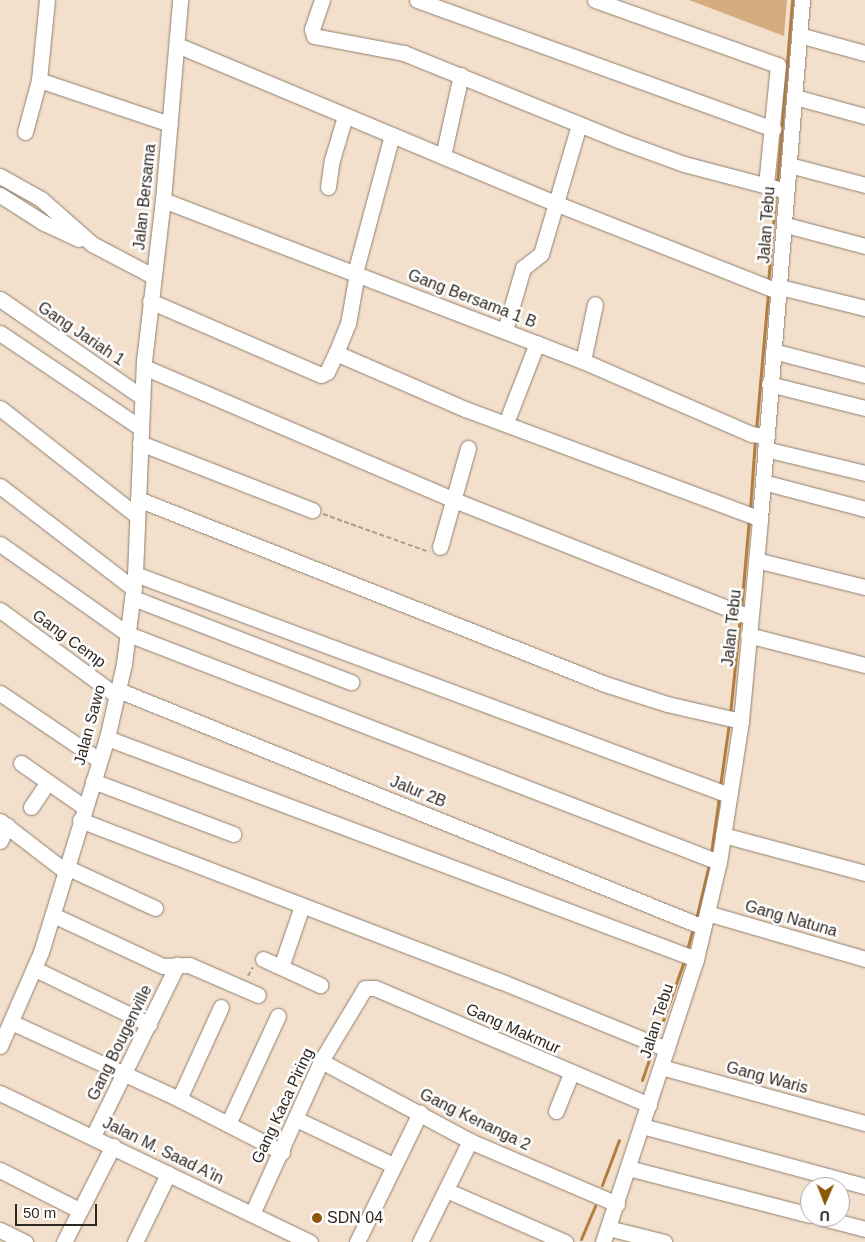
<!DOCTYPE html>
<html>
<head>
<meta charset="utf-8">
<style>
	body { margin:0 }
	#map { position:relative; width:865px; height:1242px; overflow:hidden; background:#f2dfcc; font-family:Helvetica,sans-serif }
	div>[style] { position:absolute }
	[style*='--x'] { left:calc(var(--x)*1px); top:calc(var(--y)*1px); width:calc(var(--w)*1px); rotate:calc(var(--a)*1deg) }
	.green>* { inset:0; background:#d5ac80 }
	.stream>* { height:3px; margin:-1.5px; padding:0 1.5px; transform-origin:1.5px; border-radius:1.5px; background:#b47e3d }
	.path>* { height:2px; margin-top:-1px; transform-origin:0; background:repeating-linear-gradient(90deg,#ab9c8d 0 5px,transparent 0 7.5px) }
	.roads { filter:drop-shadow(0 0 1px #8f7e6c) drop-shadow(0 0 1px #8f7e6c) }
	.minor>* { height:15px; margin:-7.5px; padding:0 7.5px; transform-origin:7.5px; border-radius:7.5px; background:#fff }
	.dots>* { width:14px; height:14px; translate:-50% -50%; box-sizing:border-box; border:2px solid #fff; border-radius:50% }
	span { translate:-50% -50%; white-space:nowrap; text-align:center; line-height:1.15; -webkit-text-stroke:5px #fff; paint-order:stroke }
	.street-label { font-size:16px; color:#2f2821 }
	.poi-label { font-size:16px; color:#2f2821 }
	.left { translate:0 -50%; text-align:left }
	.north { position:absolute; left:800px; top:1177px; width:50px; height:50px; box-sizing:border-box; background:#fff; border:1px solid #aca9a6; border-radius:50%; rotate:181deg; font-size:14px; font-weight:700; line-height:20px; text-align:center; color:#2f2821 }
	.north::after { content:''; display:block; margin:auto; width:18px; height:22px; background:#8c5707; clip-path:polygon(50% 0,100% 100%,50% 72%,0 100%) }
	.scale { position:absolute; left:15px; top:1204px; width:82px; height:22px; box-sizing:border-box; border:2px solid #2f2821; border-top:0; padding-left:6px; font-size:15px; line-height:18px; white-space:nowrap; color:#2f2821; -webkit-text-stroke:4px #fff; paint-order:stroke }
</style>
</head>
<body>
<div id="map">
	<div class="green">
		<i style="clip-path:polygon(689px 0,787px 0,784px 36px)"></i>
	</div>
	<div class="stream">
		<i style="--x:777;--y:184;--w:185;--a:-85.3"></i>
		<i style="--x:768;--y:283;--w:91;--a:-85"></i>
		<i style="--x:756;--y:430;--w:139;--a:-85"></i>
		<i style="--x:750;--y:510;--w:71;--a:-86"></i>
		<i style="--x:741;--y:610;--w:91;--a:-85"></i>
		<i style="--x:730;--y:714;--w:97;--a:-84.1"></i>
		<i style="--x:720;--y:786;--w:64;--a:-81.9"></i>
		<i style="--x:711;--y:853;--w:57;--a:-81.9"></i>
		<i style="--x:696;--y:919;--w:57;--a:-76.7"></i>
		<i style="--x:687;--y:950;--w:24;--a:-75"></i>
		<i style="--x:656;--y:1040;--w:87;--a:-70.5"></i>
		<i style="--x:642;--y:1080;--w:34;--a:-71"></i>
		<i style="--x:602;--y:1185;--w:48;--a:-69.3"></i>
		<i style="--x:581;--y:1239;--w:36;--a:-67"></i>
	</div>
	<div class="path">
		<i style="--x:323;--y:514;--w:113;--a:19.7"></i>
		<i style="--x:248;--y:976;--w:10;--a:-61"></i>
	</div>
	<div class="roads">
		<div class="minor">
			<i style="--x:322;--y:0;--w:31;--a:109"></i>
			<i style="--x:312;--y:29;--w:7;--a:74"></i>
			<i style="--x:314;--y:36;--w:92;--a:10.7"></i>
			<i style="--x:404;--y:53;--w:231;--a:22.1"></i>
			<i style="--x:618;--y:140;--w:70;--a:20"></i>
			<i style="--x:684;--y:164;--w:106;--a:14.7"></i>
			<i style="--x:417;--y:0;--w:379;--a:19.9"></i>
			<i style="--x:595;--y:0;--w:194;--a:19.6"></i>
			<i style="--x:778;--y:65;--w:121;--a:95.7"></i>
			<i style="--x:799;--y:35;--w:68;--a:15.3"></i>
			<i style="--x:177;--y:45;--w:410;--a:22.7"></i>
			<i style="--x:555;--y:203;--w:242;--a:21.6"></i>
			<i style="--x:39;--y:80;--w:138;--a:18.6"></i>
			<i style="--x:795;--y:97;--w:73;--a:15.2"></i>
			<i style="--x:25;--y:132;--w:54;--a:-74.9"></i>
			<i style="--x:39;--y:80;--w:80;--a:-84.3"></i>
			<i style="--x:443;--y:156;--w:83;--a:-77.5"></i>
			<i style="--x:789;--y:165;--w:79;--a:14.7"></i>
			<i style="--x:0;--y:176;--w:47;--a:29.3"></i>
			<i style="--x:41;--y:199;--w:68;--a:41.4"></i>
			<i style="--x:92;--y:244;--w:69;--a:27.7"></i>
			<i style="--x:328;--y:187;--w:27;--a:-82"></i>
			<i style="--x:332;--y:160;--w:46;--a:-73.5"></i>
			<i style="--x:0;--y:195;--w:52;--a:32.5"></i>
			<i style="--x:44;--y:223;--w:38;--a:25"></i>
			<i style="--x:163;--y:200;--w:450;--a:21"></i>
			<i style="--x:583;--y:361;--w:183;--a:23.5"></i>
			<i style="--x:751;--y:434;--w:15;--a:8"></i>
			<i style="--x:786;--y:225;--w:82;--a:14.9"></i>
			<i style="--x:355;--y:273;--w:143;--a:-75"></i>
			<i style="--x:780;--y:287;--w:88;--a:13.9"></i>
			<i style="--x:0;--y:299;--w:173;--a:34.6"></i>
			<i style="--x:150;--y:301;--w:186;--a:23.4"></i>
			<i style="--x:321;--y:375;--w:7;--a:-27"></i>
			<i style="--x:327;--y:372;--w:21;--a:-65"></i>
			<i style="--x:336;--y:353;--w:141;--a:23.5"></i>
			<i style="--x:465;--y:409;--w:315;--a:20.4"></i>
			<i style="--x:505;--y:330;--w:65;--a:-73.8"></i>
			<i style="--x:523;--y:268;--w:23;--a:-38"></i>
			<i style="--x:541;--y:254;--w:134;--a:-73.6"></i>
			<i style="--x:0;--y:333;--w:170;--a:34"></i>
			<i style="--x:773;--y:351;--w:95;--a:14.6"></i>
			<i style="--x:336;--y:353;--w:31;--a:-68"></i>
			<i style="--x:348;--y:324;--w:52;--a:-80"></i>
			<i style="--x:583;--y:361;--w:58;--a:-78.1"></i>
			<i style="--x:144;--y:367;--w:337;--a:23.2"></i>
			<i style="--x:454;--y:500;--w:318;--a:21.6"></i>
			<i style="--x:769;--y:384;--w:99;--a:14"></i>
			<i style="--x:0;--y:408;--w:174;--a:38.2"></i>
			<i style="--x:509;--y:415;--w:77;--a:-68.7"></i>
			<i style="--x:140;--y:443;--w:185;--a:21.3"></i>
			<i style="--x:765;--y:449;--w:103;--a:13.5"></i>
			<i style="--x:763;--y:482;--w:106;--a:14.8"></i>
			<i style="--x:0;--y:486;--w:169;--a:37.5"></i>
			<i style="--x:138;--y:499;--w:499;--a:21.6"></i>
			<i style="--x:602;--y:683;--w:68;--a:17.9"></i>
			<i style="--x:667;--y:704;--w:76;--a:12.9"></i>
			<i style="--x:0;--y:544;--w:156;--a:35.1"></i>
			<i style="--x:128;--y:634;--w:633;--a:21.1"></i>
			<i style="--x:440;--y:547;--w:103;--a:-74.2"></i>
			<i style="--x:756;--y:560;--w:112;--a:13.9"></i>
			<i style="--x:135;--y:574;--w:634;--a:20.41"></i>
			<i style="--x:133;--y:598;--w:234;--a:21.1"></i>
			<i style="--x:0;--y:610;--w:145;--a:36.3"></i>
			<i style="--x:748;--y:635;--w:121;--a:14.4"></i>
			<i style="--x:118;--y:690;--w:631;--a:22.05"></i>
			<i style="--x:0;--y:693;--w:120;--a:34.1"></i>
			<i style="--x:107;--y:738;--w:629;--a:20.57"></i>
			<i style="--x:21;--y:763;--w:77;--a:34.9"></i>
			<i style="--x:93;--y:781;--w:150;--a:20.7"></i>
			<i style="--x:31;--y:807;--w:29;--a:-56"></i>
			<i style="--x:80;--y:820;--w:450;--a:21"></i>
			<i style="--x:500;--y:981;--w:180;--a:22.2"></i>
			<i style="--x:0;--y:821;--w:82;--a:37.6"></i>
			<i style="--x:723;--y:835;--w:147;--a:15"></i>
			<i style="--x:0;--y:841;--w:17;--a:-65"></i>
			<i style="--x:66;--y:867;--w:98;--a:24.7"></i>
			<i style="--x:707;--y:913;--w:165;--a:16.2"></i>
			<i style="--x:53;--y:915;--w:121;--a:24.9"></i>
			<i style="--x:163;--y:966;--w:26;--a:-2"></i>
			<i style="--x:189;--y:965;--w:75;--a:23.5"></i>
			<i style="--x:263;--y:959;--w:63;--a:24.5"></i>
			<i style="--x:281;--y:967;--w:65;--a:-71"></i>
			<i style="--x:35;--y:969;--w:127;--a:25.8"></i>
			<i style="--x:11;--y:1022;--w:185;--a:24.6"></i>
			<i style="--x:179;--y:1099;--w:116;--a:27.2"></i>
			<i style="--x:0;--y:1046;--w:103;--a:-66.4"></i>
			<i style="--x:41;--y:952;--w:224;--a:-72.9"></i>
			<i style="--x:107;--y:738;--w:76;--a:-77.1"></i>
			<i style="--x:124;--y:664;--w:91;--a:-83"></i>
			<i style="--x:135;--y:574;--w:213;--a:-87.6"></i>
			<i style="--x:144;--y:361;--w:162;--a:-83.3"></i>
			<i style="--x:163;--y:200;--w:201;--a:-85.1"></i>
			<i style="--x:321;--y:1061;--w:169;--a:28.2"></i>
			<i style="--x:470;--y:1141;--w:160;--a:23.2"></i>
			<i style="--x:661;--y:1067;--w:212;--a:15.4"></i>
			<i style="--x:0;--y:1093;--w:344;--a:25.7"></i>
			<i style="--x:179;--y:1099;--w:101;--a:-65.5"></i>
			<i style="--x:556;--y:1111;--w:40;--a:-68"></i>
			<i style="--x:296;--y:1119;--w:107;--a:25.4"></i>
			<i style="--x:228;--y:1124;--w:119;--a:-65.2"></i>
			<i style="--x:642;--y:1126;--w:231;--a:15.1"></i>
			<i style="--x:93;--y:1136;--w:191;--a:-63.8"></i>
			<i style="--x:628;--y:1168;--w:188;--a:14.5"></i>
			<i style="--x:0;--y:1170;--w:89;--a:26.9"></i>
			<i style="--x:446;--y:1190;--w:130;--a:23.6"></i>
			<i style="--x:252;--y:1214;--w:168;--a:-65.7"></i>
			<i style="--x:321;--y:1061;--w:85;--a:-58.9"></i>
			<i style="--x:365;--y:988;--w:10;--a:0"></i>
			<i style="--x:375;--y:988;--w:298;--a:23.1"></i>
			<i style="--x:819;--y:1217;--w:48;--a:14.6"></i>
			<i style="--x:608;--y:1228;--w:58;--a:14"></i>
			<i style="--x:0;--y:1230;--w:28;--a:26"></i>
			<i style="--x:64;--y:1242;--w:108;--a:-63"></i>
			<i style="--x:135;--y:1242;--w:76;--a:-64.1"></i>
			<i style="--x:357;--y:1242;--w:144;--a:-64"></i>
			<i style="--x:420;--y:1242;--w:113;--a:-63.7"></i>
			<i style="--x:603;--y:1242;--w:298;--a:-71.8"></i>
			<i style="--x:696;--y:959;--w:100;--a:-76.7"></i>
			<i style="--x:719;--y:862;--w:143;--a:-81.1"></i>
			<i style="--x:741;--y:721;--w:203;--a:-84.6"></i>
			<i style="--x:760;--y:519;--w:521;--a:-85.37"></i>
		</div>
	</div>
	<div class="dots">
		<i style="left:317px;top:1218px;background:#8c5707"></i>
	</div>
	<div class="street-label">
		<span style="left:145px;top:197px;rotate:-84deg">Jalan Bersama</span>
		<span style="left:767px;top:225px;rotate:-86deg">Jalan Tebu</span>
		<span style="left:472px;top:299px;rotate:21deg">Gang Bersama 1 B</span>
		<span style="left:81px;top:334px;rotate:34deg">Gang Jariah 1</span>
		<span style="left:732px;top:628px;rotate:-84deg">Jalan Tebu</span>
		<span style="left:69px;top:639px;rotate:36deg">Gang Cemp</span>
		<span style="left:90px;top:725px;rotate:-75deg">Jalan Sawo</span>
		<span style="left:418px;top:792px;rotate:22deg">Jalur 2B</span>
		<span style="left:791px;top:919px;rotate:16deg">Gang Natuna</span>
		<span style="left:657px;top:1021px;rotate:-72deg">Jalan Tebu</span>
		<span style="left:513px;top:1029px;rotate:24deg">Gang Makmur</span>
		<span style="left:120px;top:1043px;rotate:-64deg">Gang Bougenville</span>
		<span style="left:767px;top:1078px;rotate:15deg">Gang Waris</span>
		<span style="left:283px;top:1106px;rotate:-65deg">Gang Kaca Piring</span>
		<span style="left:475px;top:1120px;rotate:26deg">Gang Kenanga 2</span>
		<span style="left:163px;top:1151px;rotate:26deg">Jalan M. Saad A'in</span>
	</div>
	<div class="poi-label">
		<span class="left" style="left:327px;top:1218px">SDN 04</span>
	</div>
	<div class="north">U</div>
	<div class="scale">50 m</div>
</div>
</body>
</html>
